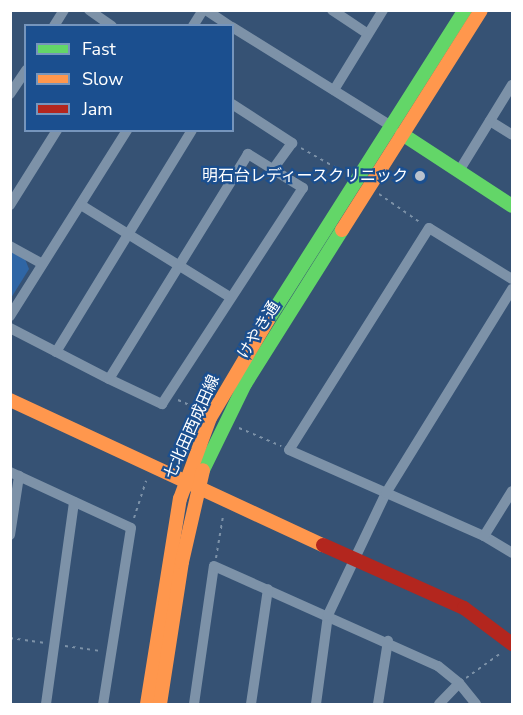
<!DOCTYPE html>
<html>
<head>
<meta charset="utf-8">
<style>
	body { margin:0 }
	#map { position:relative; width:523px; height:715px; overflow:hidden; background:#365274; font-family:"Nunito Sans","Noto Sans JP",sans-serif }
	div>[style] { position:absolute }
	[style*='--x'] { left:calc(var(--x)*1px); top:calc(var(--y)*1px); width:calc(var(--w)*1px); rotate:calc(var(--a)*1deg) }
	.green>* { inset:0; background:#2f66a5 }
	.path>* { height:2px; margin-top:-1px; transform-origin:0; background:repeating-linear-gradient(90deg,#7d92a8 0 3px,transparent 0 7.5px) }
	.street>* { height:10px; margin:-5px; padding:0 5px; transform-origin:5px; border-radius:5px; background:#7d92a8 }
	.fast>* { height:14px; margin:-7px; padding:0 7px; transform-origin:7px; border-radius:7px; background:#63d668 }
	.slow>* { height:14px; margin:-7px; padding:0 7px; transform-origin:7px; border-radius:7px; background:#ff974d }
	.jam>* { height:14px; margin:-7px; padding:0 7px; transform-origin:7px; border-radius:7px; background:#b3261e }
	.dots>* { width:16px; height:16px; translate:-50% -50%; box-sizing:border-box; border:3px solid #1b4f8f; border-radius:50% }
	span { translate:-50% -50%; white-space:nowrap; text-align:center; line-height:1.15; -webkit-text-stroke:4.5px #1b4f8f; paint-order:stroke }
	.poi-label { font-size:16px; color:#fff }
	.right { translate:-100% -50%; text-align:right }
	.street-label { font-size:16px; color:#fff }
	.frame { position:absolute; inset:0; border:12px solid #fff; pointer-events:none }
	.legend { position:absolute; left:24px; top:24px; width:210px; height:108px; box-sizing:border-box; background:#1b4f8f; border:2px solid #7695bc; margin:0; padding:8px 10px; list-style:none; font-size:18px; color:#fff }
	.legend li { display:flex; align-items:center; gap:12px; height:30px }
	.legend b { width:30px; border:2px solid #7695bc }
</style>
</head>
<body>
<div id="map">
	<div class="green">
		<i style="clip-path:polygon(11px 250px,25px 259px,29px 269px,11px 298px)"></i>
	</div>
	<div class="path">
		<i style="--x:301;--y:148;--w:51;--a:29.6"></i>
		<i style="--x:379;--y:194;--w:51;--a:34.6"></i>
		<i style="--x:178;--y:400;--w:24;--a:24"></i>
		<i style="--x:239;--y:428;--w:46;--a:23.2"></i>
		<i style="--x:134;--y:518;--w:39;--a:-72"></i>
		<i style="--x:216;--y:558;--w:43;--a:-80.5"></i>
		<i style="--x:10;--y:638;--w:34;--a:8"></i>
		<i style="--x:65;--y:646;--w:35;--a:8"></i>
		<i style="--x:466;--y:678;--w:43;--a:-35.5"></i>
	</div>
	<div class="street">
		<i style="--x:89;--y:10;--w:28;--a:35"></i>
		<i style="--x:206;--y:10;--w:29;--a:34"></i>
		<i style="--x:332;--y:10;--w:43;--a:33.7"></i>
		<i style="--x:54;--y:26;--w:19;--a:-58"></i>
		<i style="--x:193;--y:26;--w:19;--a:-58"></i>
		<i style="--x:232;--y:27;--w:187;--a:31.9"></i>
		<i style="--x:334;--y:90;--w:94;--a:-58.5"></i>
		<i style="--x:10;--y:94;--w:29;--a:-56"></i>
		<i style="--x:232;--y:104;--w:72;--a:33"></i>
		<i style="--x:292;--y:143;--w:32;--a:126"></i>
		<i style="--x:490;--y:121;--w:26;--a:32"></i>
		<i style="--x:459;--y:171;--w:101;--a:-58.4"></i>
		<i style="--x:10;--y:205;--w:89;--a:-57.9"></i>
		<i style="--x:81;--y:205;--w:175;--a:31.7"></i>
		<i style="--x:10;--y:246;--w:37;--a:29"></i>
		<i style="--x:512;--y:279;--w:97;--a:-148.4"></i>
		<i style="--x:429;--y:228;--w:262;--a:122.2"></i>
		<i style="--x:289;--y:450;--w:213;--a:23.8"></i>
		<i style="--x:484;--y:536;--w:33;--a:31"></i>
		<i style="--x:10;--y:316;--w:220;--a:-57.8"></i>
		<i style="--x:10;--y:328;--w:111;--a:27.3"></i>
		<i style="--x:109;--y:379;--w:59;--a:25.3"></i>
		<i style="--x:162;--y:404;--w:258;--a:-56.9"></i>
		<i style="--x:303;--y:188;--w:65;--a:-148.3"></i>
		<i style="--x:248;--y:154;--w:264;--a:121.7"></i>
		<i style="--x:56;--y:352;--w:260;--a:-58.5"></i>
		<i style="--x:10;--y:472;--w:133;--a:24.8"></i>
		<i style="--x:131;--y:528;--w:178;--a:99"></i>
		<i style="--x:10;--y:535;--w:60;--a:-81.3"></i>
		<i style="--x:484;--y:536;--w:53;--a:-58.1"></i>
		<i style="--x:46;--y:704;--w:204;--a:-82.1"></i>
		<i style="--x:194;--y:704;--w:139;--a:-81.8"></i>
		<i style="--x:214;--y:566;--w:245;--a:24.1"></i>
		<i style="--x:438;--y:666;--w:27;--a:39"></i>
		<i style="--x:459;--y:683;--w:27;--a:51"></i>
		<i style="--x:251;--y:704;--w:116;--a:-81.6"></i>
		<i style="--x:316;--y:704;--w:90;--a:-82.3"></i>
		<i style="--x:328;--y:615;--w:135;--a:-64.6"></i>
		<i style="--x:386;--y:493;--w:240;--a:-58.3"></i>
		<i style="--x:378;--y:704;--w:64;--a:-81"></i>
		<i style="--x:439;--y:704;--w:29;--a:-46"></i>
	</div>
	<div class="fast">
		<i style="--x:402;--y:134;--w:131;--a:33.2"></i>
		<i style="--x:268;--y:320;--w:367;--a:-57.6"></i>
		<i style="--x:203;--y:470;--w:96;--a:-64"></i>
		<i style="--x:245;--y:384;--w:182;--a:-57.8"></i>
	</div>
	<div class="slow">
		<i style="--x:342;--y:230;--w:260;--a:-57.7"></i>
		<i style="--x:10;--y:400;--w:345;--a:24.9"></i>
		<i style="--x:147;--y:704;--w:208;--a:-80.9"></i>
		<i style="--x:180;--y:499;--w:86;--a:-69.7"></i>
		<i style="--x:210;--y:418;--w:114;--a:-59.4"></i>
		<i style="--x:160;--y:704;--w:144;--a:-81.2"></i>
		<i style="--x:182;--y:562;--w:94;--a:-77.1"></i>
	</div>
	<div class="jam">
		<i style="--x:323;--y:545;--w:154;--a:24.1"></i>
		<i style="--x:464;--y:608;--w:60;--a:36.9"></i>
	</div>
	<div class="dots">
		<i style="left:420px;top:176px;background:#b9c2ce"></i>
	</div>
	<div class="poi-label">
		<span class="right" style="left:408px;top:176px">明石台レディースクリニック</span>
	</div>
	<div class="street-label">
		<span style="left:259px;top:330px;rotate:-58deg">けやき通</span>
		<span style="left:192px;top:427px;rotate:-66deg">七北田西成田線</span>
	</div>
	<div class="frame"></div>
	<ul class="legend">
	<li><b style="height:8px;background:#63d668"></b>Fast</li>
	<li><b style="height:8px;background:#ff974d"></b>Slow</li>
	<li><b style="height:8px;background:#b3261e"></b>Jam</li>
	</ul>
</div>
</body>
</html>
